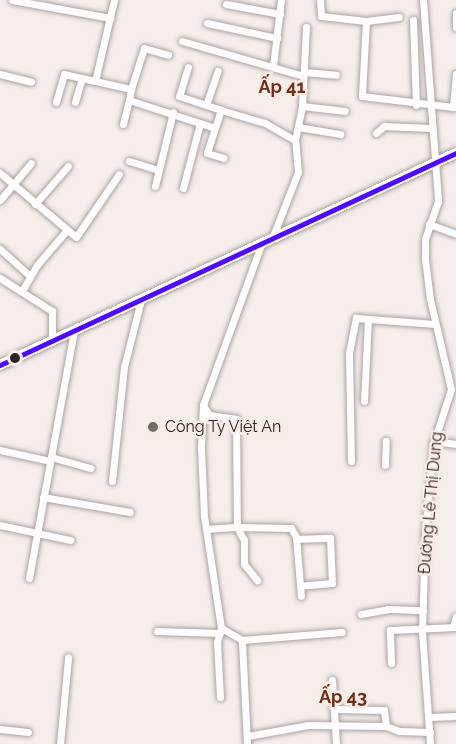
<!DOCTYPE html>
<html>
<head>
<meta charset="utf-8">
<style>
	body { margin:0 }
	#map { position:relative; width:456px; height:744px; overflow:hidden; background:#f6eeeb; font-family:Raleway,sans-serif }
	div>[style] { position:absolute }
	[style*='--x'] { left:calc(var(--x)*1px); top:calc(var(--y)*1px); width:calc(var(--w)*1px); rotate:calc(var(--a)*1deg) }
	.roads { filter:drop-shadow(0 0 2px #aaa4a1) drop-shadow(0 0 2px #aaa4a1) }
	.street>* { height:7px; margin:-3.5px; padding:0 3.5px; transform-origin:3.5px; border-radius:3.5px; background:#fefcfc }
	.secondary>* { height:10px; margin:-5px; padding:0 5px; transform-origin:5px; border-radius:5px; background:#fefcfc }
	.bus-1>* { height:4.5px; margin:-2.25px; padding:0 2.25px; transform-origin:2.25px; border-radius:2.25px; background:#4f0aff }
	.dots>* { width:16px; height:16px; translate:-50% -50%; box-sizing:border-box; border:3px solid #faebe7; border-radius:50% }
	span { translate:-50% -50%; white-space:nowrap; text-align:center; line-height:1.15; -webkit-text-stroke:5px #faebe7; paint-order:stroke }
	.poi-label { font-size:16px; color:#2a2423 }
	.left { translate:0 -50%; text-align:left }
	.street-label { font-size:16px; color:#2a2423 }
	.neighbourhood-label { font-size:18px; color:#702d1c; font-weight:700 }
</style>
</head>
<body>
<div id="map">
	<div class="roads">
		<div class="street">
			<i style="--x:12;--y:0;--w:100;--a:10.4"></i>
			<i style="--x:320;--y:0;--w:16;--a:86"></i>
			<i style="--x:321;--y:16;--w:45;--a:6.3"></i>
			<i style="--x:366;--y:21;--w:75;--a:93.1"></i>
			<i style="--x:362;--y:96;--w:92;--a:6.9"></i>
			<i style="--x:453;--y:107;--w:33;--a:-85"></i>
			<i style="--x:423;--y:0;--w:202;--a:85.7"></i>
			<i style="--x:438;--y:201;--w:40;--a:108.9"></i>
			<i style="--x:425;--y:239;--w:20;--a:90"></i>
			<i style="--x:425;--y:259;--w:40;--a:82.9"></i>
			<i style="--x:430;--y:299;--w:92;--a:76.9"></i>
			<i style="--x:451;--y:389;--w:59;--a:107.8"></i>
			<i style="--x:433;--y:445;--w:90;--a:95.1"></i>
			<i style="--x:425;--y:535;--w:97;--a:91.8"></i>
			<i style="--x:422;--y:632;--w:112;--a:85.9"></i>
			<i style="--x:226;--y:4;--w:55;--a:10.5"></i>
			<i style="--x:456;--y:13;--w:14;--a:90"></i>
			<i style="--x:413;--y:20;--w:85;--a:88"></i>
			<i style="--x:366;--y:21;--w:33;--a:-7"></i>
			<i style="--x:207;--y:23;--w:72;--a:12.1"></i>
			<i style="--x:182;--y:41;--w:126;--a:16.1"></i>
			<i style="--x:273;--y:66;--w:66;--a:-83.1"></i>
			<i style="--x:188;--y:67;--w:30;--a:107"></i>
			<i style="--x:179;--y:96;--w:44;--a:18.4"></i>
			<i style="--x:304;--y:72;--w:32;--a:5"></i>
			<i style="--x:0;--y:74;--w:32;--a:14"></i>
			<i style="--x:95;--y:81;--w:83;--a:-76.8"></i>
			<i style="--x:131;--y:89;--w:43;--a:-72.4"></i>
			<i style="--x:144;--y:48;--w:25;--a:16"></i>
			<i style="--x:56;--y:102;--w:29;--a:-74"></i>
			<i style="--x:64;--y:74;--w:69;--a:12.6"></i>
			<i style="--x:131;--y:89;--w:11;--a:100"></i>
			<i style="--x:129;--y:100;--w:90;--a:18"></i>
			<i style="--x:215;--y:128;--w:19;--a:-72"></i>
			<i style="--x:221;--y:110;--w:46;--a:16.5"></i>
			<i style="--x:265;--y:123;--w:34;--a:30"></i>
			<i style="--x:75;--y:102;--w:25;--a:-74"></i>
			<i style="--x:206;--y:105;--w:36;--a:-71"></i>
			<i style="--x:302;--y:106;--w:43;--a:6.6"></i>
			<i style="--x:123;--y:124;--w:25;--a:-76"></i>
			<i style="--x:298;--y:127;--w:43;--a:9.5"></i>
			<i style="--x:215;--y:128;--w:26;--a:108"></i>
			<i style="--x:207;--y:153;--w:17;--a:17"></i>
			<i style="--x:376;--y:133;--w:11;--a:-41"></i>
			<i style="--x:384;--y:126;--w:46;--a:2.5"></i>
			<i style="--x:129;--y:161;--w:31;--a:17"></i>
			<i style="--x:0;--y:173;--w:99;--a:40.1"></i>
			<i style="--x:76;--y:237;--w:76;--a:-55.7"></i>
			<i style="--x:155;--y:186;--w:76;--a:-76.3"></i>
			<i style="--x:183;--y:188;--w:67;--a:-75.3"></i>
			<i style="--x:0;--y:200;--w:48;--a:-50"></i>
			<i style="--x:35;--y:204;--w:50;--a:-49"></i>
			<i style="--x:429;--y:224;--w:29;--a:20"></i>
			<i style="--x:273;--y:236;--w:69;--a:-68.7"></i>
			<i style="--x:298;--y:172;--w:32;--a:-95"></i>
			<i style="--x:295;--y:140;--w:35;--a:-78"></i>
			<i style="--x:302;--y:106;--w:79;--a:-87.1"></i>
			<i style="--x:0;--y:249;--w:40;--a:42"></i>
			<i style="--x:0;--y:278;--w:62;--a:32.4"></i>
			<i style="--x:52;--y:311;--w:30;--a:90"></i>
			<i style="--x:22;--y:291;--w:30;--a:-60"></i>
			<i style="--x:37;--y:265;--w:46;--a:-49.4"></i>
			<i style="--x:364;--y:401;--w:82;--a:-87.2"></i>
			<i style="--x:203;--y:405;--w:12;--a:59"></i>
			<i style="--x:209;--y:415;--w:27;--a:8"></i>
			<i style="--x:236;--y:419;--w:108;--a:89.5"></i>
			<i style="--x:237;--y:527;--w:54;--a:1.1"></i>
			<i style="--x:291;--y:528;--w:10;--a:61"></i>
			<i style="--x:296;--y:537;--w:59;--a:85.2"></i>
			<i style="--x:434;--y:441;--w:22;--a:8"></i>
			<i style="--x:0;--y:450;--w:51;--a:12.4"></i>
			<i style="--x:51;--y:457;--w:41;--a:15.8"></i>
			<i style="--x:351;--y:461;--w:108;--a:-91.1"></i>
			<i style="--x:349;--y:353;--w:36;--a:-79"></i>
			<i style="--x:356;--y:318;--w:79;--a:4.3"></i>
			<i style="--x:385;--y:465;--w:24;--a:-88"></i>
			<i style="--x:112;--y:481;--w:115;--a:-84"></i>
			<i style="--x:124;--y:367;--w:69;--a:-75.8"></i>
			<i style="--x:43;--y:497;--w:88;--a:9.8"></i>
			<i style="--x:0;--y:525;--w:72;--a:12.1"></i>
			<i style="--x:206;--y:529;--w:31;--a:-4"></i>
			<i style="--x:237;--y:527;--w:15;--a:62"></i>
			<i style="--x:244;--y:540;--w:24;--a:90"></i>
			<i style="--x:244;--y:564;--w:21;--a:51"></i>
			<i style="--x:296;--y:539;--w:34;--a:-2"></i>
			<i style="--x:330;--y:538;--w:45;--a:87.5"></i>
			<i style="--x:332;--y:583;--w:32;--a:175"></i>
			<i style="--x:29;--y:578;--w:251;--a:-79.7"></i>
			<i style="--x:361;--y:614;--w:27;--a:-10"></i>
			<i style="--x:388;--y:609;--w:35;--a:2"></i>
			<i style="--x:453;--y:627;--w:11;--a:-75"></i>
			<i style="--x:157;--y:631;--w:63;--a:1.8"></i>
			<i style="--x:242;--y:640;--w:100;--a:-4.6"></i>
			<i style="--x:391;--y:663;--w:33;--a:-92"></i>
			<i style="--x:390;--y:630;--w:66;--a:-2.6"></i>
			<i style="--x:332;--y:680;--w:64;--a:86.4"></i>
			<i style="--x:220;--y:697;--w:55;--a:-93.1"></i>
			<i style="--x:217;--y:642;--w:15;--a:-74"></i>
			<i style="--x:335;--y:709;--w:49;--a:1.2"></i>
			<i style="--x:384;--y:710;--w:16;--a:83"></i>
			<i style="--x:386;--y:726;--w:14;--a:21"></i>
			<i style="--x:399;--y:731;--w:31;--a:2"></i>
			<i style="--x:430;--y:717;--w:26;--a:-2"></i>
			<i style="--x:0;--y:729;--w:28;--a:6"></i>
			<i style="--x:248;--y:736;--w:61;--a:-10.4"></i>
			<i style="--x:308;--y:725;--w:78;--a:0.7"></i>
			<i style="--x:60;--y:744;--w:87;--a:-84.7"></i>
			<i style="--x:247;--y:744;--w:104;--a:-92.8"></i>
			<i style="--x:242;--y:640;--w:24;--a:-150"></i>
			<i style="--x:221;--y:628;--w:113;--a:-98.6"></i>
			<i style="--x:204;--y:516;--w:68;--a:-92.5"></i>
			<i style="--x:201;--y:448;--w:43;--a:-87.3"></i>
			<i style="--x:203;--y:405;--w:173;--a:-70.1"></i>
		</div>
		<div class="secondary">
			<i style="--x:0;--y:365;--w:503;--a:-24.93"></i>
		</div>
	</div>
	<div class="bus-1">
		<i style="--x:0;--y:365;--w:503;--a:-24.93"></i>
	</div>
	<div class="dots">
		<i style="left:15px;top:358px;background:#2a2423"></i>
		<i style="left:153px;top:427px;background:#716b69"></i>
	</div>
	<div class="poi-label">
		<span class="left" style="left:165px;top:427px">Công Ty Việt An</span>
	</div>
	<div class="street-label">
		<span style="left:431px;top:503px;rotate:-85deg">Đường Lê Thị Dung</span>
	</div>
	<div class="neighbourhood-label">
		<span style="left:282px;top:87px">Ấp 41</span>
		<span style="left:343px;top:697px">Ấp 43</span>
	</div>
</div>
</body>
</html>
